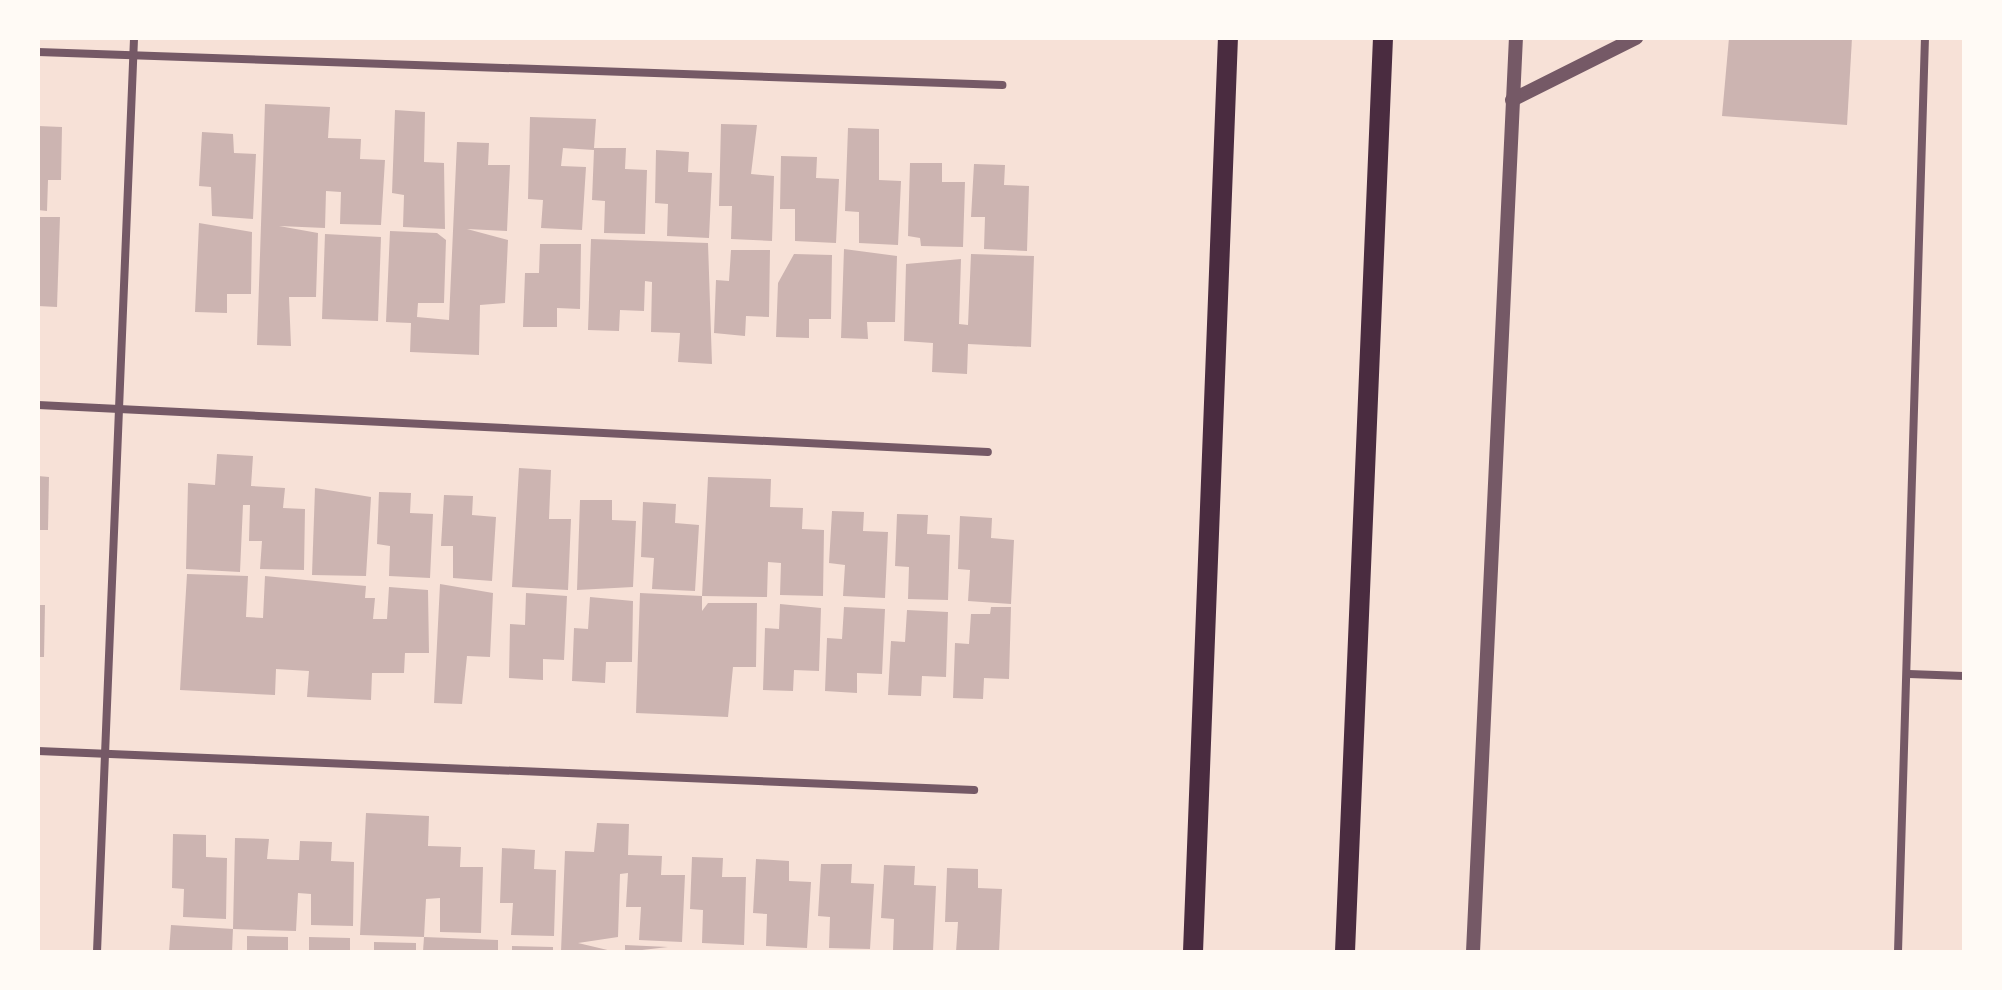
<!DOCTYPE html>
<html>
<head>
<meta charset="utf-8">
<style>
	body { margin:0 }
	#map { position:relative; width:2002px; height:990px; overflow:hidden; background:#f7e1d7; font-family:"Alegreya Sans",sans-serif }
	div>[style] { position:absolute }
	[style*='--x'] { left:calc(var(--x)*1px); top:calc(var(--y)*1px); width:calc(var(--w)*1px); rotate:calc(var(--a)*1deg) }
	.building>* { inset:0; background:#ccb4b1 }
	.minor>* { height:8px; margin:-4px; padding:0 4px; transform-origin:4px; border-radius:4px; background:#755966 }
	.tertiary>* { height:14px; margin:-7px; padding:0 7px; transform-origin:7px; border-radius:7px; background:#755966 }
	.primary>* { height:20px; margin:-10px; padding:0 10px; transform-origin:10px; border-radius:10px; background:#4a2c40 }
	span { translate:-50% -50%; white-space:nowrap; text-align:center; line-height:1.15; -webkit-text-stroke:8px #fffaf5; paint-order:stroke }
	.frame { position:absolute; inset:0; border:40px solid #fffaf5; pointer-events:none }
</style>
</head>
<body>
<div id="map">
	<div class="building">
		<i style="clip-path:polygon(1729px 38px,1852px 38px,1847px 125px,1722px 116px)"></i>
		<i style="clip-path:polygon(265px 104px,330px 107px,328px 138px,361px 139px,360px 159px,385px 160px,381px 225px,340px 224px,341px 192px,326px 191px,325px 228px,279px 226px,318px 233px,316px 297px,289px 297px,291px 346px,257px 345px)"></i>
		<i style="clip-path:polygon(395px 110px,425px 112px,424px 162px,444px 163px,445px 229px,403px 227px,404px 195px,392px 193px)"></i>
		<i style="clip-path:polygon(530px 117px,596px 119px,594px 148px,626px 148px,625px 169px,647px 170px,645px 234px,604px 233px,605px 201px,592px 200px,594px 150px,563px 148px,561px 166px,586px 167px,582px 230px,541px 228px,543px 200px,528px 199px)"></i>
		<i style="clip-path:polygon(721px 124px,757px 125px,751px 174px,774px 176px,772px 241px,731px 239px,732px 206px,719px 206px)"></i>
		<i style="clip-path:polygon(38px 126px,62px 127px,61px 180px,48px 180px,47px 211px,38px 210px)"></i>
		<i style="clip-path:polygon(848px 128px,879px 129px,879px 180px,901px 181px,898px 245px,859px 243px,859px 212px,845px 211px)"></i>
		<i style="clip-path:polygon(202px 132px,233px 134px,234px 153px,256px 154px,253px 219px,212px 216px,211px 187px,199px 186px)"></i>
		<i style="clip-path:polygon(457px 142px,489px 143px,488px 165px,510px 165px,507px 231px,467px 229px,508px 240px,505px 303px,480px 305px,479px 355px,410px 352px,411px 323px,386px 322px,390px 231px,437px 233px,446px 240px,444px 303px,418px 303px,417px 317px,449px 320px)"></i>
		<i style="clip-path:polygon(656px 150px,689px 152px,688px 172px,712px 173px,709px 238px,667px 236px,668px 204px,655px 203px)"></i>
		<i style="clip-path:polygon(781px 156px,817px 157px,816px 178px,839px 179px,836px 243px,795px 241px,795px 209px,780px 209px)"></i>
		<i style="clip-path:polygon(910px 163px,942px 163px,942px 182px,965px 182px,963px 247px,921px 246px,920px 238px,908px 236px)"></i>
		<i style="clip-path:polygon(974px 164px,1005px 165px,1004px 185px,1029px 186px,1027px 251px,984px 249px,985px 217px,971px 217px)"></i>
		<i style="clip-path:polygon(38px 217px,60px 217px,57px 307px,38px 306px)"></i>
		<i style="clip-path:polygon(199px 223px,252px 232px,251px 294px,227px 294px,227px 313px,195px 312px)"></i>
		<i style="clip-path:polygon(325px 234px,381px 237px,378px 321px,322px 319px)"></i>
		<i style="clip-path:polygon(591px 239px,708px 243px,712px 364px,678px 362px,680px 333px,651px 332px,652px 282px,645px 281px,644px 311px,620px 310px,619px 331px,588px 330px)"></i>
		<i style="clip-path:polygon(540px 244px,581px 244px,580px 309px,557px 308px,557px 327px,523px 327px,525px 273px,539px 273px)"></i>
		<i style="clip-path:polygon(844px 249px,897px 256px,895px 322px,867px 322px,868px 339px,841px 338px)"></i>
		<i style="clip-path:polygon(731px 250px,770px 250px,769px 317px,746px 316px,745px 336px,714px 333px,716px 280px,729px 281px)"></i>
		<i style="clip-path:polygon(794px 254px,832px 255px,831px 319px,809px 319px,809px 338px,776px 337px,778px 283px)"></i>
		<i style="clip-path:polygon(971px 254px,1034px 256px,1031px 347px,968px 344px,967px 374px,932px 372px,933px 343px,904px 341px,906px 264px,961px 259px,959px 324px,968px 325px)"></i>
		<i style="clip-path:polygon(217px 454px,253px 456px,251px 486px,285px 488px,283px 508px,305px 509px,304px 570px,260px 569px,262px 541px,249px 541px,250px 505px,243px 505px,240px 572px,186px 569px,188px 483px,215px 485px)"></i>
		<i style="clip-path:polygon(519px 468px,551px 470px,549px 519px,571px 519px,568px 590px,512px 587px)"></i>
		<i style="clip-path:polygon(38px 476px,49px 477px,48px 530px,38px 530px)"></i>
		<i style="clip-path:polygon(708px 477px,771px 479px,770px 507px,803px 508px,802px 529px,824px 530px,823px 596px,780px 595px,781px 563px,768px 562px,767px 597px,702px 596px)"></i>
		<i style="clip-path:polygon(315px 488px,371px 497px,366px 576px,312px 575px)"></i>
		<i style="clip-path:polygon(379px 492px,411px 493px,410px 513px,433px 514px,430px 578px,389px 576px,390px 546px,377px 544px)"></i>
		<i style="clip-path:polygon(444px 495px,473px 496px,472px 515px,496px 517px,492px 581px,453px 578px,453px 546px,441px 546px)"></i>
		<i style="clip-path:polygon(580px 500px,612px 500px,612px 520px,636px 521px,633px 587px,577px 590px)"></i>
		<i style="clip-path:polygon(643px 502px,676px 504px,675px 523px,699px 525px,695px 591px,652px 589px,654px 558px,641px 557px)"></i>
		<i style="clip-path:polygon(832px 511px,864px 512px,863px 531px,888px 532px,885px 598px,843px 596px,845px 565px,829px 563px)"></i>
		<i style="clip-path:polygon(897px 514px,928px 515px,927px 534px,950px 535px,948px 600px,908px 599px,909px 567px,895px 566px)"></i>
		<i style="clip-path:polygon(960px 516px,992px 518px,991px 538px,1014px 540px,1011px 604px,968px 601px,970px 570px,958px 569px)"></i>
		<i style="clip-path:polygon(187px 574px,248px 576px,246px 617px,263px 618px,265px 576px,366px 586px,365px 598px,375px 598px,373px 619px,387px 619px,389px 587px,428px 590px,429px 653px,405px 653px,404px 673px,372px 673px,371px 700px,307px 697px,309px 671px,276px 669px,275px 695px,180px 690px)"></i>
		<i style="clip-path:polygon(440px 584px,493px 593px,490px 657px,467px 656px,462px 704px,434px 703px)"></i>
		<i style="clip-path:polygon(526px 593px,567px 596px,564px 660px,543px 659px,543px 680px,509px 678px,510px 624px,525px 625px)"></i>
		<i style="clip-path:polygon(640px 593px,702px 596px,702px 611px,708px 603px,757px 603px,756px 667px,733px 667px,728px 717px,636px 713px)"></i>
		<i style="clip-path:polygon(590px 597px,633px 601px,632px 662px,606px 662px,605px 683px,572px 681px,574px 628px,588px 629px)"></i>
		<i style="clip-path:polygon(780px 604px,821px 608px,819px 671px,794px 670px,793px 691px,763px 690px,765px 628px,779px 629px)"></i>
		<i style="clip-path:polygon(38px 605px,45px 605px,44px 657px,38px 657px)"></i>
		<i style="clip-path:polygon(844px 607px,885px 609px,882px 674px,857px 673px,857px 693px,825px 691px,827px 638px,842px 639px)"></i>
		<i style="clip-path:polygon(991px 607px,1011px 607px,1009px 679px,984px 678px,983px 699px,953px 698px,955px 643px,969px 644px,971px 614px,990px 614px)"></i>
		<i style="clip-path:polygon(907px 610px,948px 612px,946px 677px,922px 676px,921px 696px,888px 695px,891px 641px,905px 642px)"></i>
		<i style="clip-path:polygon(366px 813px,429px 816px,428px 846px,461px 847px,460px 867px,483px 867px,481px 933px,440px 932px,440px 898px,426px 899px,424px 937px,360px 935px)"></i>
		<i style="clip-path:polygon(597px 823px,629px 824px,628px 855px,662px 856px,661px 875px,685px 875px,682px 942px,639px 940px,641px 907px,626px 907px,628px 873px,620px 874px,618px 937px,578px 943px,616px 952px,561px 952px,565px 851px,594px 852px)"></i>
		<i style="clip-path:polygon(173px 834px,206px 835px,206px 857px,227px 858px,226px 919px,183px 917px,184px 889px,172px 888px)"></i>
		<i style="clip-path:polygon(235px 838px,269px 839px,267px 859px,292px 860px,299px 860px,300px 841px,332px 842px,331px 861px,354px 862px,353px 926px,311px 925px,311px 894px,298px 893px,296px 931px,233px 929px,232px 952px,169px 952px,171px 925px,233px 929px)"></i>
		<i style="clip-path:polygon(502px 848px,535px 850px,534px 869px,556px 870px,554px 936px,511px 935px,513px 903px,500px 903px)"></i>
		<i style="clip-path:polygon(692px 857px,723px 858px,722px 877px,746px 877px,744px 945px,702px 943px,703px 910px,690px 909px)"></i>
		<i style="clip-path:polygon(756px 859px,789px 861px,789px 881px,811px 882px,807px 948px,766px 946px,767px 914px,753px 913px)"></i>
		<i style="clip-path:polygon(821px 864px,852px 864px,851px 883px,874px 884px,870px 949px,829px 948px,830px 917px,818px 916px)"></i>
		<i style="clip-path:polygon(884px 865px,915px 866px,914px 885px,936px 886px,933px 951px,893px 950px,894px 919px,881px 918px)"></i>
		<i style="clip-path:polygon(947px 868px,978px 869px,978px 888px,1002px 889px,999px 952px,956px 952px,958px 922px,945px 922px)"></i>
		<i style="clip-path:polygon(247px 936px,288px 937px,288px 952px,247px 952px)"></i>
		<i style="clip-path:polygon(309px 937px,350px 938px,350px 952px,309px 952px)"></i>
		<i style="clip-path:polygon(424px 937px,498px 940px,498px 952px,423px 952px)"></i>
		<i style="clip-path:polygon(374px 942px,416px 943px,416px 952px,374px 952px)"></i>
		<i style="clip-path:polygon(625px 945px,668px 947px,625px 952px)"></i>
		<i style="clip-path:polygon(512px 946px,553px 947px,553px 952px,512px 952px)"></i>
	</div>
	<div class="minor">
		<i style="--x:38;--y:52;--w:965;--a:1.96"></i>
		<i style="--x:38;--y:405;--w:951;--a:2.83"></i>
		<i style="--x:1909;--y:674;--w:55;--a:2.1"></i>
		<i style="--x:38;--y:751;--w:937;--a:2.39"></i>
		<i style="--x:97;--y:952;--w:915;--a:-87.68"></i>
		<i style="--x:1898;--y:952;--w:914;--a:-88.31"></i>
	</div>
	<div class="tertiary">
		<i style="--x:1512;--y:100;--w:139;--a:-26.6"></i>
		<i style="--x:1473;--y:952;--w:915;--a:-87.31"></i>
	</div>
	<div class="primary">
		<i style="--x:1193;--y:952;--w:915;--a:-87.81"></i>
		<i style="--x:1345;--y:952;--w:915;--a:-87.62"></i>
	</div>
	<div class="frame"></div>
</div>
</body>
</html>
